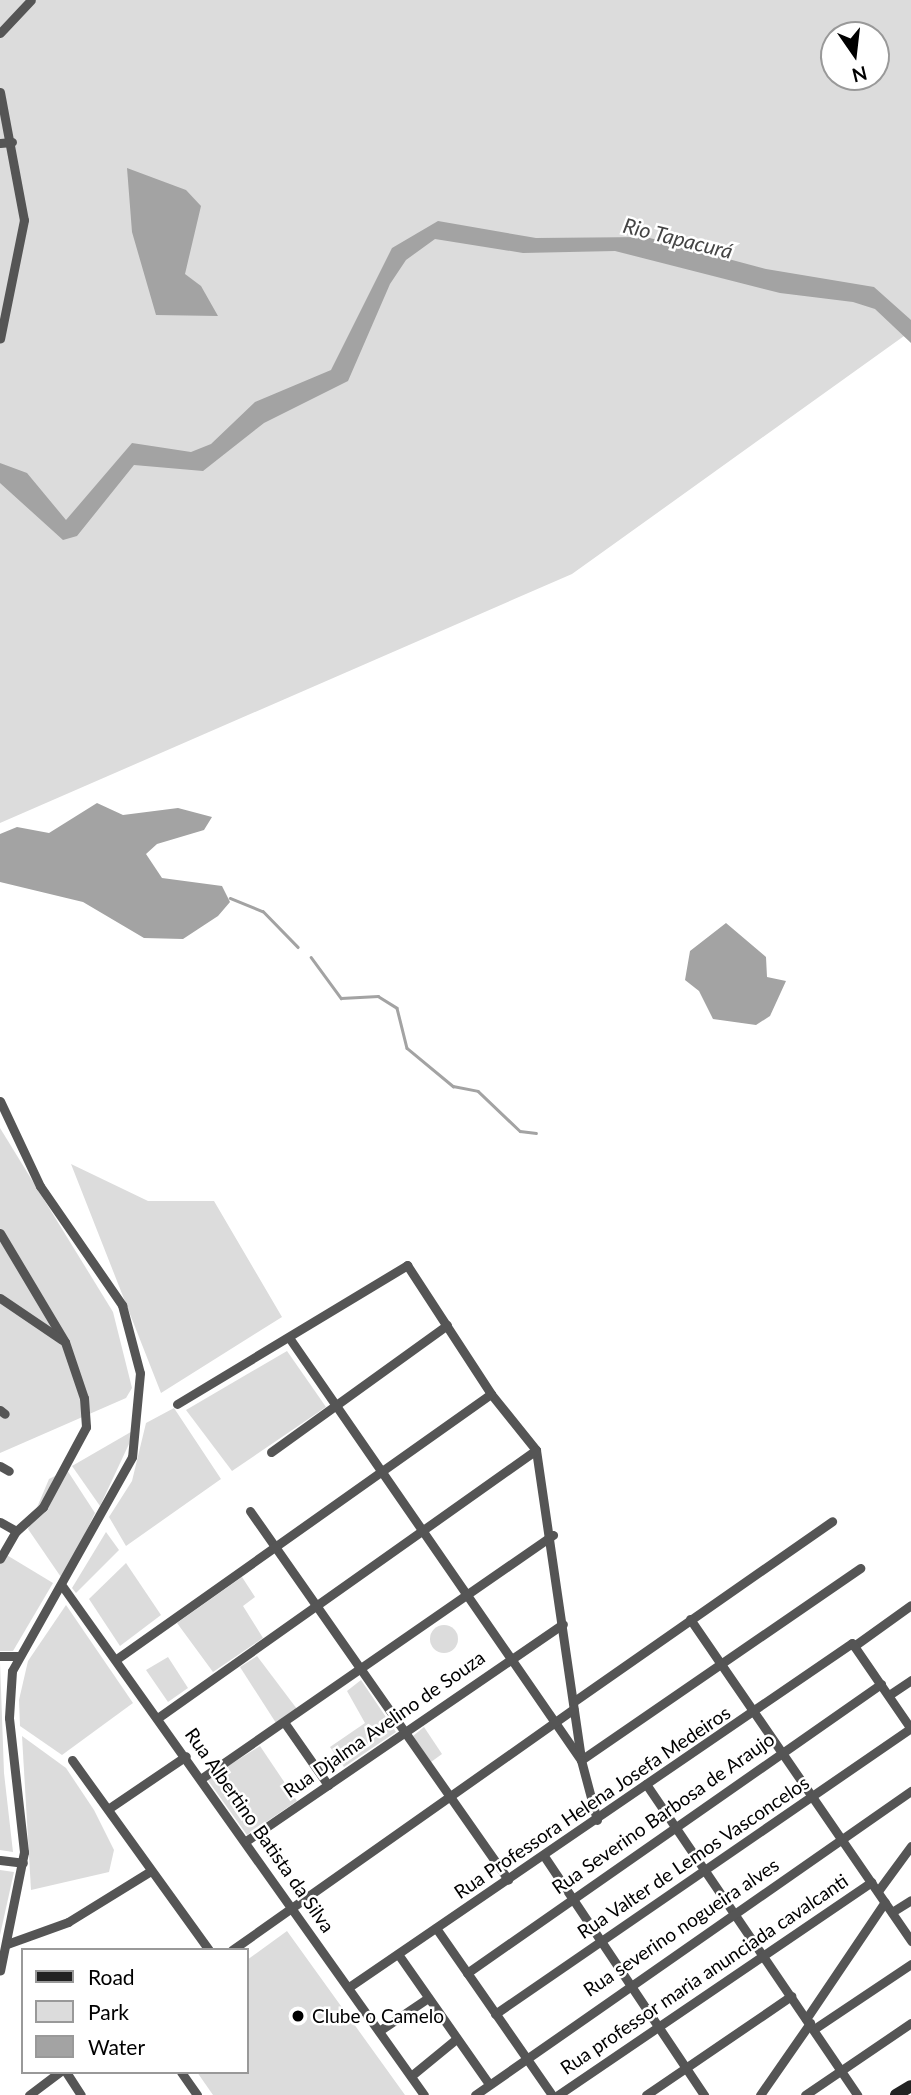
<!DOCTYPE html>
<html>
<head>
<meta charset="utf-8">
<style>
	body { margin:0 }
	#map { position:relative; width:911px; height:2095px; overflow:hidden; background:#fff; font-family:Lato,sans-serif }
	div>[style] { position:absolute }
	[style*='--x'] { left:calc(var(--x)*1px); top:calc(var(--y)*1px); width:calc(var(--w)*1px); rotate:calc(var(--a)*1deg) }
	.green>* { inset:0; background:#dcdcdc }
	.round { border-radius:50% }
	.water>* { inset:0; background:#a3a3a3 }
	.stream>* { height:2.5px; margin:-1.25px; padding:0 1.25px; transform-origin:1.25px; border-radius:1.25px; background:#a3a3a3 }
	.street>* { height:9px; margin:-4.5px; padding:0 4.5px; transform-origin:4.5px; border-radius:4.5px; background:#555 }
	.secondary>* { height:12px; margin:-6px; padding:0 6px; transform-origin:6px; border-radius:6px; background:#222 }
	.dots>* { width:19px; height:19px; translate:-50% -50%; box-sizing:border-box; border:4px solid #fff; border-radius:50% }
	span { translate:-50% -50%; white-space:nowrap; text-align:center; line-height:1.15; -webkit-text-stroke:5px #fff; paint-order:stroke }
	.street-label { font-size:19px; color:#000 }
	.poi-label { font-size:19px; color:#000 }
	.left { translate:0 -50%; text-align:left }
	.water-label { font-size:21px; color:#444; font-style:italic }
	.legend { position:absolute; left:21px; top:1948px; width:228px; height:126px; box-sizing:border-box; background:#fff; border:2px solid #999; margin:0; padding:9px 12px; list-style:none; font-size:21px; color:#000 }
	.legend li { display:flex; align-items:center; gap:14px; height:35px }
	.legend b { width:35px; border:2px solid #999 }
	.north { position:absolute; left:820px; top:21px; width:70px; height:70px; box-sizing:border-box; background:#fff; border:2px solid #999; border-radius:50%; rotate:166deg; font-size:19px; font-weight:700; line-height:28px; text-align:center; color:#000 }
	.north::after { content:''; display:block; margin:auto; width:24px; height:32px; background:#000; clip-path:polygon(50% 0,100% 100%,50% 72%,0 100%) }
</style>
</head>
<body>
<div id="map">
	<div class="green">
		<i style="clip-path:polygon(evenodd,0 0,911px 0,911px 331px,572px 574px,0 823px,0 0,834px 35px,876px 35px,876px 77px,834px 77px,834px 35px)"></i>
		<i style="clip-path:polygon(0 1128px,113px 1312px,132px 1388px,126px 1398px,0 1453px)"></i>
		<i style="clip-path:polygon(71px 1164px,148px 1201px,214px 1201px,282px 1317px,161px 1393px)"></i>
		<i style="clip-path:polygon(287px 1351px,326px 1407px,232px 1471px,186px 1410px)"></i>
		<i style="clip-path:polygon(174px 1408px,221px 1479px,126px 1546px,109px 1517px,132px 1481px,146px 1423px)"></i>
		<i style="clip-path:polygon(136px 1429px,100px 1506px,72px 1466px)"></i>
		<i style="clip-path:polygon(67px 1470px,95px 1513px,63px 1580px,28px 1529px,49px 1479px)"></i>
		<i style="clip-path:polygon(106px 1532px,119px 1550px,76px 1593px,72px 1588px)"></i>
		<i style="clip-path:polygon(0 1551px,53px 1583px,13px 1651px,0 1651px)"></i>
		<i style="clip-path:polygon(126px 1563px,161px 1615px,120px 1646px,89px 1599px)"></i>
		<i style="clip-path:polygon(242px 1577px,255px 1597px,243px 1606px,263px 1638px,213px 1672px,177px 1623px)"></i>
		<i style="clip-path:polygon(66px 1605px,133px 1703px,62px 1755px,20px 1726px,19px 1700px,28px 1661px)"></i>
		<i class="round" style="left:430px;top:1625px;width:28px;height:28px"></i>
		<i style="clip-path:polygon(257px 1656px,297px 1709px,276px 1723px,240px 1667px)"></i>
		<i style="clip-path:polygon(168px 1657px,188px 1688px,168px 1702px,146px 1670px)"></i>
		<i style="clip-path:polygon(0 1662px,4px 1773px,13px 1852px,0 1850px)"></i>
		<i style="clip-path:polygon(361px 1680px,396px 1732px,344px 1767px,330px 1747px,365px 1723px,347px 1691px)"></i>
		<i style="clip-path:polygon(424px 1727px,442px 1754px,431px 1762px,413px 1736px)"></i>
		<i style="clip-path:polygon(22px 1736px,66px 1768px,94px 1810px,114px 1850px,109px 1872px,31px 1890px)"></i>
		<i style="clip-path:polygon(260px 1746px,297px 1801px,247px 1835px,207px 1779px)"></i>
		<i style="clip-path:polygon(0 1870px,14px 1872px,0 1935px)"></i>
		<i style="clip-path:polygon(287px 1931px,405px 2095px,213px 2095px,197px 2072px,247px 2072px,247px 1960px)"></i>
	</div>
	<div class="water">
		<i style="clip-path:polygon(127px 168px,186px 190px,201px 206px,185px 274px,201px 286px,218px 316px,156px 315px,132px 232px)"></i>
		<i style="clip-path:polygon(438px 221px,536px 238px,646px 237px,766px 269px,874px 287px,911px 320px,911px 343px,875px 309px,853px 302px,780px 293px,615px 251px,523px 253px,435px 239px,406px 260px,390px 284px,348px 381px,264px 423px,203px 471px,134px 465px,77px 536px,63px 540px,0 483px,0 463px,27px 473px,66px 520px,132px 443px,191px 452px,211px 444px,255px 402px,331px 370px,392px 248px)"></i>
		<i style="clip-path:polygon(97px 803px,123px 815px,178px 808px,212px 817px,204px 830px,157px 844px,146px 854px,162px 878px,222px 886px,230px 902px,218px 916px,183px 939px,144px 938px,83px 902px,0 882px,0 834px,17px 827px,49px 833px)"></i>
		<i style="clip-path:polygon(726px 923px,766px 957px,767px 977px,786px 981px,770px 1016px,756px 1025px,713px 1019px,699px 991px,685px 980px,690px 951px)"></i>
	</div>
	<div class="stream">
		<i style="--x:230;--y:898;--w:35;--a:22"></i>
		<i style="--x:263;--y:911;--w:50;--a:45.8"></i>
		<i style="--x:311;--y:957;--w:51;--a:53.8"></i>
		<i style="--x:341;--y:998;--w:37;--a:-3"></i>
		<i style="--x:378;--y:996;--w:22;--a:32"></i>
		<i style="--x:397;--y:1008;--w:41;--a:76"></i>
		<i style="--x:407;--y:1048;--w:60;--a:39.6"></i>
		<i style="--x:453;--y:1086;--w:25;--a:11"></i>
		<i style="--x:478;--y:1091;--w:58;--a:43.6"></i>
		<i style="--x:520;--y:1131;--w:16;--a:7"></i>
	</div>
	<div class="street">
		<i style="--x:0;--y:33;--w:45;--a:-46.8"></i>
		<i style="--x:0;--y:92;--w:130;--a:79.4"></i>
		<i style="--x:24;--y:220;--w:121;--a:101.4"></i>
		<i style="--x:0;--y:143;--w:12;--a:-5"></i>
		<i style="--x:0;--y:1101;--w:94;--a:64.8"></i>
		<i style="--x:40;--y:1186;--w:145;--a:55.4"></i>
		<i style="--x:122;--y:1305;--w:70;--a:75.2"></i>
		<i style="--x:140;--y:1373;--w:84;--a:95.4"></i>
		<i style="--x:132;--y:1457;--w:245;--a:119.3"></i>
		<i style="--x:12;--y:1671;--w:47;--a:93.7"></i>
		<i style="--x:9;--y:1718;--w:135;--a:83.6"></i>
		<i style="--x:24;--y:1852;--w:121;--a:101.4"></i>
		<i style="--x:0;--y:1233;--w:127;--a:59.2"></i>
		<i style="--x:65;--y:1342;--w:59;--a:71.3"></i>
		<i style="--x:84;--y:1398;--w:29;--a:86"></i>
		<i style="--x:86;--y:1427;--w:91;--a:118.3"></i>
		<i style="--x:43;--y:1507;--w:36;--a:138"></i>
		<i style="--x:0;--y:1298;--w:75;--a:34.1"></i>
		<i style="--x:290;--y:1339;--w:512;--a:55.35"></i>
		<i style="--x:581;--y:1760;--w:339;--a:-34.5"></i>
		<i style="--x:177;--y:1404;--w:269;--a:-31.1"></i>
		<i style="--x:407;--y:1265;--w:154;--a:56.9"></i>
		<i style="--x:491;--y:1394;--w:72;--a:51.2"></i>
		<i style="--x:536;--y:1450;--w:313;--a:81.7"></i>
		<i style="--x:581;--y:1760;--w:62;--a:75.1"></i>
		<i style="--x:0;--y:1410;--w:6;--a:39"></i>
		<i style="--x:271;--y:1452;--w:217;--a:-35.8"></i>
		<i style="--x:0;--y:1466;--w:10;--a:29"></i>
		<i style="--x:250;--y:1511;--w:450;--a:55"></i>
		<i style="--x:0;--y:1522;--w:18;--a:29"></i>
		<i style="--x:16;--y:1531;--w:32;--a:120"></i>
		<i style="--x:63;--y:1587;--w:623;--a:54.6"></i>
		<i style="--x:690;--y:1619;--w:391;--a:55.5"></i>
		<i style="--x:854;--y:1646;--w:70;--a:-35.7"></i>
		<i style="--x:0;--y:1656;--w:18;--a:0"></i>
		<i style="--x:118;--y:1658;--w:457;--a:-35.3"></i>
		<i style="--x:889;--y:1695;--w:27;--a:-34"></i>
		<i style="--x:573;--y:1702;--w:316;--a:-34.9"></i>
		<i style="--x:159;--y:1717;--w:462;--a:-35.3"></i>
		<i style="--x:284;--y:1722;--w:77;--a:55.1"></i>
		<i style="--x:72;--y:1760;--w:234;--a:54.2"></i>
		<i style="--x:202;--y:1778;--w:427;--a:-34.7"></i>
		<i style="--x:646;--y:1784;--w:376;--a:55.8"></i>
		<i style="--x:108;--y:1809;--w:94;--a:-34.2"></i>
		<i style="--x:246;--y:1841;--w:384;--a:-34.4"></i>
		<i style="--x:544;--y:1856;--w:288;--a:56.2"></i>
		<i style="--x:0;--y:1860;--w:23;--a:7"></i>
		<i style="--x:878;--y:1891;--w:56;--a:-53.7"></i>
		<i style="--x:892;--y:1912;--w:22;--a:-32"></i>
		<i style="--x:436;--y:1928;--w:203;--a:55.2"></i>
		<i style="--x:7;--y:1944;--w:65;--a:-19.8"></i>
		<i style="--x:68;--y:1922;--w:95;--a:-31.7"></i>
		<i style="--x:232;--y:1950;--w:418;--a:-35.2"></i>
		<i style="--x:398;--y:1954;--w:159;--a:55"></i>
		<i style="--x:467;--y:1973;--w:505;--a:-34.92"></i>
		<i style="--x:349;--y:1987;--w:609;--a:-34.37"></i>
		<i style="--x:852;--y:1643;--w:104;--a:55.5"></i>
		<i style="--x:495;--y:2014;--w:505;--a:-34.51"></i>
		<i style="--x:806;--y:2019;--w:141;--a:-56"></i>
		<i style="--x:814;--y:2029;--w:117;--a:-33.8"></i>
		<i style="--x:379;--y:2031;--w:59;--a:-34"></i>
		<i style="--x:66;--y:2072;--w:27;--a:57"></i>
		<i style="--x:181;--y:2072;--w:28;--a:55"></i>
		<i style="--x:411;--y:2076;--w:58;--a:-39.4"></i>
		<i style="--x:29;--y:2095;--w:38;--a:-37"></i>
		<i style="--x:475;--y:2095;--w:532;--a:-34.89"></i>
		<i style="--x:558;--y:2095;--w:379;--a:-34.2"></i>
		<i style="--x:646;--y:2095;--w:176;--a:-34.3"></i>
		<i style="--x:760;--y:2095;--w:88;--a:-55.2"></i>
		<i style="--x:805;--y:2095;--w:128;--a:-34.2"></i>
	</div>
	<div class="secondary">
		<i style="--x:896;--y:2095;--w:17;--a:-31"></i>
	</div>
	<div class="dots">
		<i style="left:298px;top:2016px;background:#000"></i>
	</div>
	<div class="street-label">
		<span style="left:384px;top:1724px;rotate:-35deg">Rua Djalma Avelino de Souza</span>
		<span style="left:592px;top:1802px;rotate:-34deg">Rua Professora Helena Josefa Medeiros</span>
		<span style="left:663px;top:1813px;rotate:-35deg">Rua Severino Barbosa de Araujo</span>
		<span style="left:260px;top:1830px;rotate:55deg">Rua Albertino Batista da Silva</span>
		<span style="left:693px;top:1857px;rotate:-34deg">Rua Valter de Lemos Vasconcelos</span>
		<span style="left:681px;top:1927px;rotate:-34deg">Rua severino nogueira alves</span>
		<span style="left:704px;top:1974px;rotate:-34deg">Rua professor maria anunciada cavalcanti</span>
	</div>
	<div class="poi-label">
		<span class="left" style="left:312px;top:2016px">Clube o Camelo</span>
	</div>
	<div class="water-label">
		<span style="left:678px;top:238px;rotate:14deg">Rio Tapacurá</span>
	</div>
	<ul class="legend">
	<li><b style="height:9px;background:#222"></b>Road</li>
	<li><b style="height:19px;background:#dcdcdc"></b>Park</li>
	<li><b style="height:19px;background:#a3a3a3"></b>Water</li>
	</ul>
	<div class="north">N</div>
</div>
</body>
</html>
